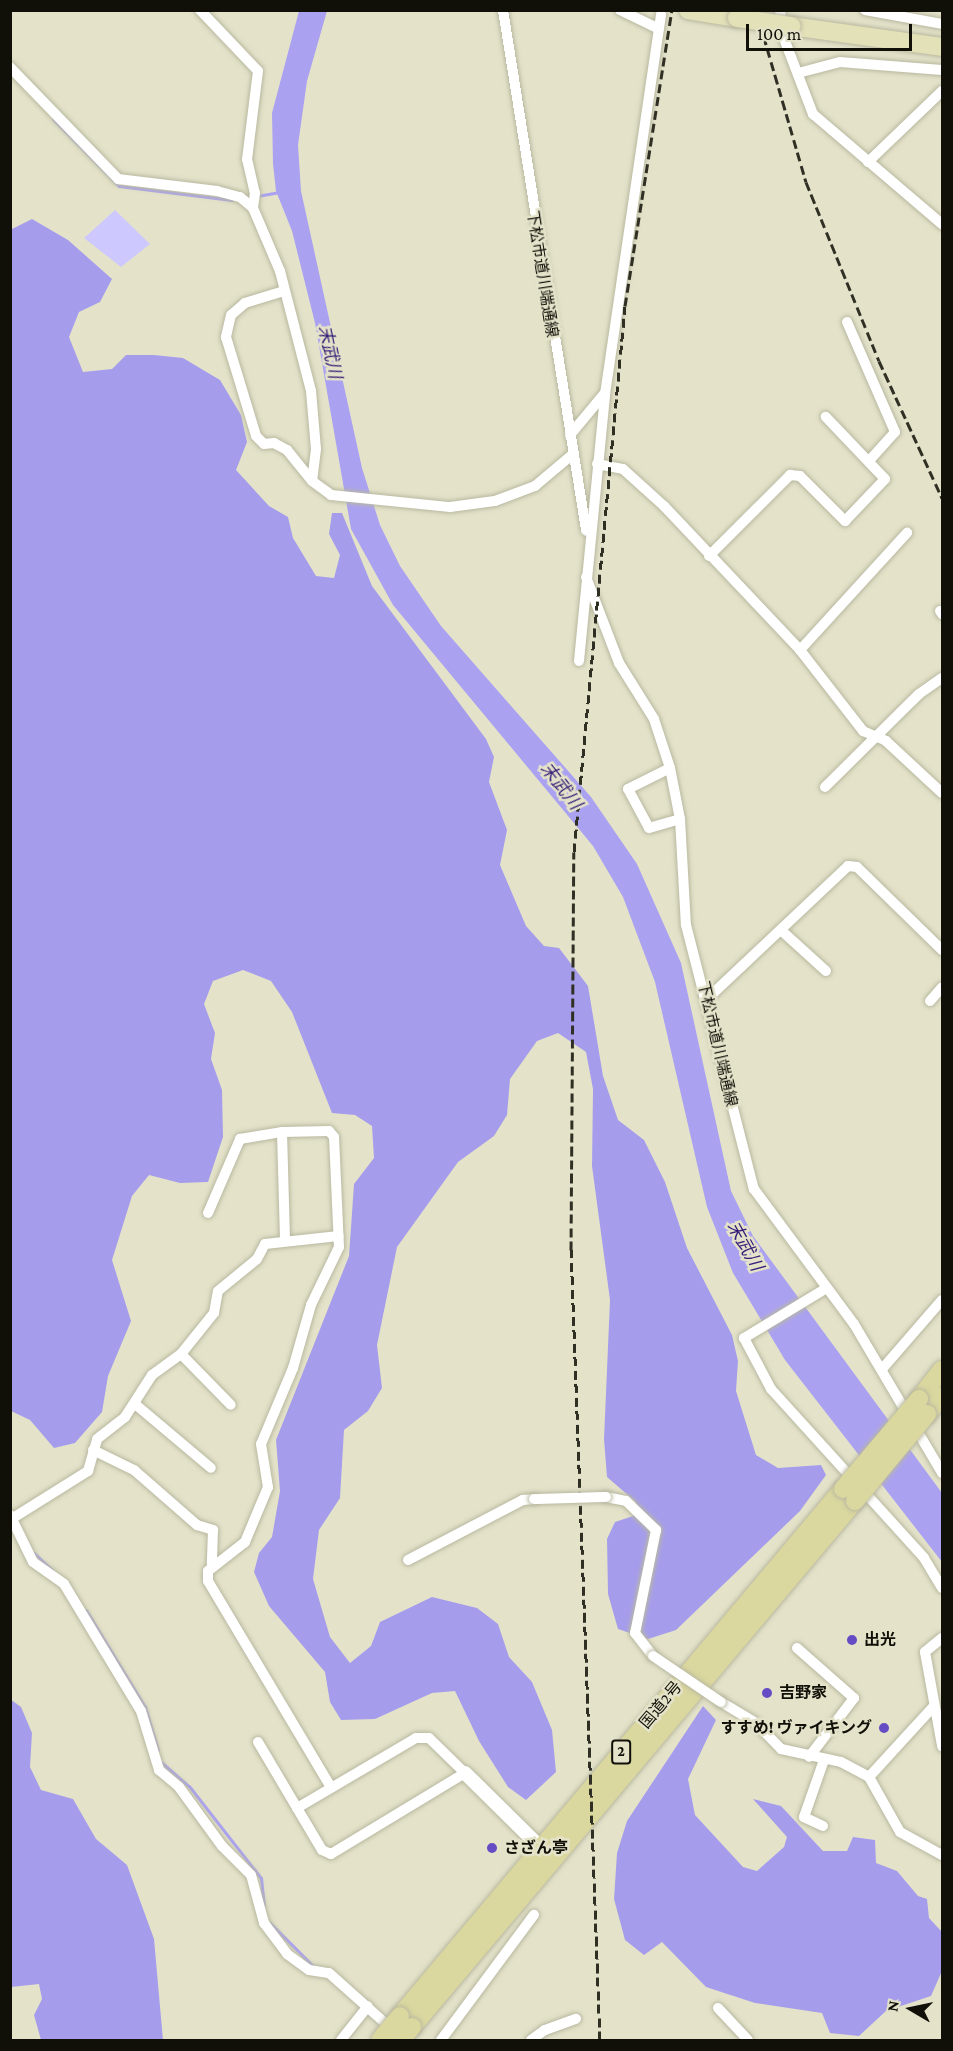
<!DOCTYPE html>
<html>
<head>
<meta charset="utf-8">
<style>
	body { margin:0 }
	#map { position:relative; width:953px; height:2051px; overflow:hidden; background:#e4e3ca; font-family:"Crimson Pro","Noto Sans JP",serif }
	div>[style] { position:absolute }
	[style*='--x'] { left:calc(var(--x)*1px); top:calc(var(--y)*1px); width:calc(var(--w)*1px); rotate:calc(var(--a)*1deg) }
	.green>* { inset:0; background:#cdc9fe }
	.forest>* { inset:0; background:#a59dec }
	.water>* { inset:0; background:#aaa2f1 }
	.stream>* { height:3px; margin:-1.5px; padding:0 1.5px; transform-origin:1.5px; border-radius:1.5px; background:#aaa2f1 }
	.roads { filter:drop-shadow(0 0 2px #b9b8a0) drop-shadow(0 0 2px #b9b8a0) }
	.minor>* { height:10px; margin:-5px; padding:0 5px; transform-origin:5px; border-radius:5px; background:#fff }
	.tertiary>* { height:14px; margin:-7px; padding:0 7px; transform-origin:7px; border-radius:7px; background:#fff }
	.primary>* { height:18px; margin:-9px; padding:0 9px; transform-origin:9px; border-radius:9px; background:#e3e1b7 }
	.trunk>* { height:18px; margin:-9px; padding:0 9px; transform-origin:9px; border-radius:9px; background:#dad79f }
	.rail>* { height:3px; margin-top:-1.5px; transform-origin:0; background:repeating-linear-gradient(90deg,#302f24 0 9px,transparent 0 13.5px) }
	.bridges { filter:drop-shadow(0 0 2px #b9b8a0) drop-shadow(0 0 2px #b9b8a0) }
	.minor-bridge>* { height:10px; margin:-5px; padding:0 5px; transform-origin:5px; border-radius:5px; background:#fff }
	.primary-bridge>* { height:18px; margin:-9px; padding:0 9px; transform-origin:9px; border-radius:9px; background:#e3e1b7 }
	.trunk-bridge>* { height:18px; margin:-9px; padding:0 9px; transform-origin:9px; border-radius:9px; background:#dad79f }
	.dots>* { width:16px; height:16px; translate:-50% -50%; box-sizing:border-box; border:3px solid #e4e3ca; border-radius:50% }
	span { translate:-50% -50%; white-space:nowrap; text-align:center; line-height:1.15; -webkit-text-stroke:5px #e4e3ca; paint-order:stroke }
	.shield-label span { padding:2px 4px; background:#e4e3ca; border:2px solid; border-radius:4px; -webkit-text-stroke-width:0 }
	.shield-label { font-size:15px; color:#111008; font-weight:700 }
	.street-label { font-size:16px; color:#111008 }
	.poi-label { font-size:16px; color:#111008; font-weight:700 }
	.left { translate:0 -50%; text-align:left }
	.right { translate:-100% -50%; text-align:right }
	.water-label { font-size:18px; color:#361e78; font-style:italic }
	.frame { position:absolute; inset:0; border:12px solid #111008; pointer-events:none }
	.north { position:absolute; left:881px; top:1979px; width:60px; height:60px; -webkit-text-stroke:4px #e4e3ca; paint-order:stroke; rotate:279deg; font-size:16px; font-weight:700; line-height:24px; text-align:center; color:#111008 }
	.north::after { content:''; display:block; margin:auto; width:21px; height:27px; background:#111008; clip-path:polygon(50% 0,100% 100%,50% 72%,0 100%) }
	.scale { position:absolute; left:746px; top:24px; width:166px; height:27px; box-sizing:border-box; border:3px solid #111008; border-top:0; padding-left:8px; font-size:18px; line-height:21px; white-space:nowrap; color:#111008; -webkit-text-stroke:4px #e4e3ca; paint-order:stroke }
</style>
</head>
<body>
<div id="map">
	<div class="green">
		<i style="clip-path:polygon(115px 210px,150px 244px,121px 267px,84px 238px)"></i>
	</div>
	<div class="forest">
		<i style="clip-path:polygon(32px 219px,68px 240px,112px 279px,100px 302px,79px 312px,69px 337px,83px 372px,112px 369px,126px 355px,154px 355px,183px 358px,220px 380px,241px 415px,247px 442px,236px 470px,269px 506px,288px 517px,293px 538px,316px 576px,334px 578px,340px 555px,329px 534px,332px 513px,342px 513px,372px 586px,486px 739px,494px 757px,489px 782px,507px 830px,500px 865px,526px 926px,544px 946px,559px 948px,588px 986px,603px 1076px,618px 1120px,644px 1140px,665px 1182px,687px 1248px,732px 1335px,738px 1361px,736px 1391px,756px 1455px,778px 1468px,821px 1465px,826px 1475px,800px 1511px,676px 1630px,648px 1639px,618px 1629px,608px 1594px,607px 1539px,615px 1522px,633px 1516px,636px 1502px,607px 1477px,604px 1439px,610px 1300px,592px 1166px,593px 1089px,586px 1052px,558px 1033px,537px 1041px,510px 1079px,507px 1115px,494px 1136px,458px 1162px,397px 1247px,377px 1345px,382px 1388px,368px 1411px,344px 1430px,340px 1498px,319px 1530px,313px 1579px,330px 1637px,350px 1663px,371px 1646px,380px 1622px,432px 1597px,477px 1608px,498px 1624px,509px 1657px,532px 1682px,552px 1730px,556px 1772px,526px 1800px,508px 1787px,479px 1741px,455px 1691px,432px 1693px,375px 1719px,341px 1720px,330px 1702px,325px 1672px,269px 1606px,254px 1572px,259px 1553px,272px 1537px,280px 1491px,276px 1440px,349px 1256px,354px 1184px,374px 1158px,372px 1126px,355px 1115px,332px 1113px,292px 1012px,271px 981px,243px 970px,213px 981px,204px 1004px,215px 1033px,211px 1059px,222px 1090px,223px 1137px,208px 1182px,180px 1183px,149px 1175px,132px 1196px,112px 1260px,131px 1321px,108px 1376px,102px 1412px,75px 1443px,54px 1448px,30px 1420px,11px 1411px,10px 230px)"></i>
		<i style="clip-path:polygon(10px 1699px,21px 1707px,32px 1733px,30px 1767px,41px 1790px,73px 1799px,96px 1839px,127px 1865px,154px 1939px,163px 2040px,41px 2040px,34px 2015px,42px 1999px,39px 1984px,11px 1987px)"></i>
		<i style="clip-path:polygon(703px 1706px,716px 1720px,688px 1779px,695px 1815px,743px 1867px,757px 1871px,784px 1847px,787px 1837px,753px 1799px,781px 1806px,823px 1851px,847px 1851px,853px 1837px,875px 1840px,876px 1863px,897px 1871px,918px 1896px,927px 1899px,929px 1918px,942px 1932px,942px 1971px,931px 1996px,886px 2011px,859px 2036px,830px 2033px,822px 2013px,755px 2003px,706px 1987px,662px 1942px,644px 1955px,625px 1940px,614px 1899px,617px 1853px,627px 1821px)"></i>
	</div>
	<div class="water">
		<i style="clip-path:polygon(299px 11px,327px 11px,307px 81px,298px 145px,301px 191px,362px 468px,380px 525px,400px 566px,441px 626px,591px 797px,637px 864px,681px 963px,731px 1191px,753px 1236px,942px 1493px,942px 1562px,785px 1360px,733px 1273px,707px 1207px,655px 982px,623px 897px,593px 846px,393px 605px,351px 529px,315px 323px,292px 231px,276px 191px,273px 164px,272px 113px)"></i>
	</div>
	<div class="stream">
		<i style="--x:53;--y:119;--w:94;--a:45.4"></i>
		<i style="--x:119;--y:186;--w:114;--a:7.1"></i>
		<i style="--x:257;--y:196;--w:23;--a:-10"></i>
		<i style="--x:34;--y:1553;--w:26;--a:43"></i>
		<i style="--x:86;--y:1610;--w:114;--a:58.7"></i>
		<i style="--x:145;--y:1707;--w:45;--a:73.2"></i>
		<i style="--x:161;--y:1762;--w:37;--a:41"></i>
		<i style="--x:189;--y:1786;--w:117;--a:52"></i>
		<i style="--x:261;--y:1878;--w:28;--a:84"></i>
		<i style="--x:270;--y:1923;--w:62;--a:45"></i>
	</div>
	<div class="roads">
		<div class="minor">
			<i style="--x:200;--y:10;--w:84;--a:46.4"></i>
			<i style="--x:258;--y:71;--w:89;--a:97.1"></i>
			<i style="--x:247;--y:159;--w:35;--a:77"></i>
			<i style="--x:255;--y:193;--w:15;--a:98"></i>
			<i style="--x:503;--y:10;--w:527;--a:80.93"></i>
			<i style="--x:620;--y:10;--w:43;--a:26"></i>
			<i style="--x:780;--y:10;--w:26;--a:83"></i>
			<i style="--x:783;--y:36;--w:84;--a:69"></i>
			<i style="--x:813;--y:114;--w:170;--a:40.5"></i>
			<i style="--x:865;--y:10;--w:78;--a:10.3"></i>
			<i style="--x:10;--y:67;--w:156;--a:46"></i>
			<i style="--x:118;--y:179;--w:100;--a:6.9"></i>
			<i style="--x:217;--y:191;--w:24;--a:15"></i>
			<i style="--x:240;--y:197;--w:17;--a:40"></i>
			<i style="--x:253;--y:208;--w:69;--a:66.8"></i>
			<i style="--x:280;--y:271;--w:124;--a:75.5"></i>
			<i style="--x:311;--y:391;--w:58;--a:85.1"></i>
			<i style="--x:316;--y:449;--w:32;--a:97"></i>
			<i style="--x:312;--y:481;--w:24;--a:36"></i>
			<i style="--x:331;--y:495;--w:120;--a:5.8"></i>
			<i style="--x:450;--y:507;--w:45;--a:-7.6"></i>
			<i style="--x:495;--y:501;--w:43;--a:-20.6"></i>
			<i style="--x:535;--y:486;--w:50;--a:-40.1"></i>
			<i style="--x:798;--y:73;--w:43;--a:-14.7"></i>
			<i style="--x:840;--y:62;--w:102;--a:4.5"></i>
			<i style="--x:868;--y:162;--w:103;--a:-43.8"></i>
			<i style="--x:284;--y:291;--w:41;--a:162.9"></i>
			<i style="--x:245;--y:303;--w:18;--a:139"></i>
			<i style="--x:231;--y:315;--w:23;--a:103"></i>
			<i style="--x:226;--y:337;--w:103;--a:73.1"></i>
			<i style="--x:256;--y:436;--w:11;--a:45"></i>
			<i style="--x:264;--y:444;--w:10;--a:-6"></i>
			<i style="--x:274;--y:443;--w:15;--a:28"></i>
			<i style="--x:287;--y:450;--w:40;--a:51"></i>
			<i style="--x:847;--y:322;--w:120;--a:66.4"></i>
			<i style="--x:895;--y:432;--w:39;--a:132"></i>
			<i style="--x:570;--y:435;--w:53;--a:-50.3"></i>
			<i style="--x:597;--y:464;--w:26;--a:11"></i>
			<i style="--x:623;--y:469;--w:55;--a:42.1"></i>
			<i style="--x:664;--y:506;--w:198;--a:46.6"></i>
			<i style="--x:800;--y:650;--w:103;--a:52.1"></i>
			<i style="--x:863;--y:731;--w:25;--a:23"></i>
			<i style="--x:886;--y:741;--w:76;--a:42.9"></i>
			<i style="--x:709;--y:556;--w:115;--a:-45"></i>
			<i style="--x:790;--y:475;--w:10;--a:6"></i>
			<i style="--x:800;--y:476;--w:64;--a:45"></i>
			<i style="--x:845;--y:521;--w:58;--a:-46.4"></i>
			<i style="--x:885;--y:479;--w:86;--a:-133.6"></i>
			<i style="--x:586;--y:577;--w:92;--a:69"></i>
			<i style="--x:619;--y:663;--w:66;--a:58"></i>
			<i style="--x:654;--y:719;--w:52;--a:71.9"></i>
			<i style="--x:670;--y:768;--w:52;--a:78.9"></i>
			<i style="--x:680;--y:819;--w:106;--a:86.8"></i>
			<i style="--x:686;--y:925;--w:273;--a:75.6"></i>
			<i style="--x:754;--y:1189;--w:168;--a:53.5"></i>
			<i style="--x:854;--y:1324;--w:173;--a:59.4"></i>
			<i style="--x:940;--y:611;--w:4;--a:56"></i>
			<i style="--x:800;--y:650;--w:159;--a:-47.6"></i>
			<i style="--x:579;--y:661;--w:268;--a:-84.4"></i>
			<i style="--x:605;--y:394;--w:384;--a:-81.6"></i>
			<i style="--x:670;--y:768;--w:47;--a:153.4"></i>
			<i style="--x:628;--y:789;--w:44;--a:61.7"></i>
			<i style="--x:649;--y:828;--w:32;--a:-16"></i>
			<i style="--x:825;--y:787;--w:132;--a:-44.7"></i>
			<i style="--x:919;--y:694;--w:28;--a:-35"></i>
			<i style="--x:783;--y:932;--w:58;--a:42.2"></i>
			<i style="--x:707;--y:999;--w:194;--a:-43.3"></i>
			<i style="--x:848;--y:866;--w:9;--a:6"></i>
			<i style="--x:857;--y:867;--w:119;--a:44.3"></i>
			<i style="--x:930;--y:1001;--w:18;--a:-49"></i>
			<i style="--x:282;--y:1132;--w:107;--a:88.4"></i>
			<i style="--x:208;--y:1213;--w:81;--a:-66.6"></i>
			<i style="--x:240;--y:1139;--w:43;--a:-9.5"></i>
			<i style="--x:282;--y:1132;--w:47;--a:-1.2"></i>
			<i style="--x:329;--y:1131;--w:8;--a:50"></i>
			<i style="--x:334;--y:1137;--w:110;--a:87.4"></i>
			<i style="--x:339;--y:1247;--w:64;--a:115.8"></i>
			<i style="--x:311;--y:1305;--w:66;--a:105.9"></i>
			<i style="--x:293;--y:1368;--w:82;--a:112.8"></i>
			<i style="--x:261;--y:1444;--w:44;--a:80.8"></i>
			<i style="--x:268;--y:1487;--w:60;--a:112.7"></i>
			<i style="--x:245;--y:1542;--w:47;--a:141.9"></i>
			<i style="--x:208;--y:1571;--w:10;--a:90"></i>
			<i style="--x:208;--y:1581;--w:240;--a:59.2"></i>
			<i style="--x:825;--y:1289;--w:95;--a:148.8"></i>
			<i style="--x:744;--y:1338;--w:58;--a:62.1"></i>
			<i style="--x:771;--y:1389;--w:228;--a:47.8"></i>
			<i style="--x:924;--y:1558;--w:35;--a:59"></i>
			<i style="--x:181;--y:1354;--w:71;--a:45.6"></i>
			<i style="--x:883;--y:1368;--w:90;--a:-49.1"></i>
			<i style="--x:135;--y:1404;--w:99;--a:40.1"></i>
			<i style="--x:93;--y:1450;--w:46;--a:26"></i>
			<i style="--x:134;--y:1470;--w:84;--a:41.1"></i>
			<i style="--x:197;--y:1525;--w:17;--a:17"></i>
			<i style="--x:213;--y:1530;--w:34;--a:92"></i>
			<i style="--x:606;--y:1497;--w:20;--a:11"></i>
			<i style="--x:626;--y:1501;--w:42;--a:44"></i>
			<i style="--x:656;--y:1530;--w:105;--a:101.5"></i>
			<i style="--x:635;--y:1633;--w:29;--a:52"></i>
			<i style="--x:10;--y:1515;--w:52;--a:63.9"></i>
			<i style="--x:33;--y:1562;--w:38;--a:35"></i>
			<i style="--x:64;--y:1584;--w:149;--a:58.8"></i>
			<i style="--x:141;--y:1711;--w:62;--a:73"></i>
			<i style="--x:159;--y:1770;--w:26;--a:40"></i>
			<i style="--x:179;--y:1787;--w:73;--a:53.9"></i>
			<i style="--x:222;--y:1846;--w:41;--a:45"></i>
			<i style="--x:251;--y:1875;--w:50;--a:74.8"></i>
			<i style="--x:264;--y:1923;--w:39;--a:53"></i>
			<i style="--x:287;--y:1954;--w:27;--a:36"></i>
			<i style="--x:309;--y:1970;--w:20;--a:9"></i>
			<i style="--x:329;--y:1973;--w:87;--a:41.7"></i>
			<i style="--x:13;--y:1518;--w:89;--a:-32.1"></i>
			<i style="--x:88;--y:1471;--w:33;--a:-74"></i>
			<i style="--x:97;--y:1439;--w:36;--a:-38"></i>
			<i style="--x:125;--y:1417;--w:50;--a:-57.3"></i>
			<i style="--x:152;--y:1375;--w:36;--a:-36"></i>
			<i style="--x:181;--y:1354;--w:53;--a:-51.2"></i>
			<i style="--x:214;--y:1313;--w:22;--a:-80"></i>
			<i style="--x:218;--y:1291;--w:50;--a:-39.4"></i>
			<i style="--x:257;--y:1259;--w:17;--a:-62"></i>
			<i style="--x:265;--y:1244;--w:74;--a:-6.2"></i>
			<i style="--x:408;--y:1560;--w:130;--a:-27.6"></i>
			<i style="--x:523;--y:1500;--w:11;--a:-5"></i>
			<i style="--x:942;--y:1638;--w:22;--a:141"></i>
			<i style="--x:925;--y:1652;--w:96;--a:79.7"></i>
			<i style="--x:797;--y:1648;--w:76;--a:41.3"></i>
			<i style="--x:854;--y:1698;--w:74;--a:127.3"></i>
			<i style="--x:721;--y:1702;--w:41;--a:31"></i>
			<i style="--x:756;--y:1723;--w:36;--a:46"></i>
			<i style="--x:781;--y:1749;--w:61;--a:12.2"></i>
			<i style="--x:841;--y:1762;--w:32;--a:28"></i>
			<i style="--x:869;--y:1777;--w:63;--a:60.6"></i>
			<i style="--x:900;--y:1832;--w:48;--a:28.7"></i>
			<i style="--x:258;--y:1742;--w:77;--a:59.4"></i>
			<i style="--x:297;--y:1808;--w:49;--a:59.2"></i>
			<i style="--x:322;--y:1850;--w:10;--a:24"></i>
			<i style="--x:331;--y:1854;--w:157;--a:-31.2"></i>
			<i style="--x:465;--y:1773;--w:50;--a:-135.8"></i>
			<i style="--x:429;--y:1738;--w:13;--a:180"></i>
			<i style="--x:416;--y:1738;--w:138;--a:149.5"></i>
			<i style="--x:869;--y:1777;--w:96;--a:-47.5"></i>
			<i style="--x:823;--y:1826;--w:21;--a:-155"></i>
			<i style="--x:804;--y:1817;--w:60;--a:-70.7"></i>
			<i style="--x:718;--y:2008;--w:44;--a:46.8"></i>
			<i style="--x:341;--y:2040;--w:43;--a:-51.5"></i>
			<i style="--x:441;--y:2040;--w:156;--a:-53.4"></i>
			<i style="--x:531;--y:2040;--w:17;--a:-36"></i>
			<i style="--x:545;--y:2030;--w:33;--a:-20"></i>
		</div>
		<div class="tertiary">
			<i style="--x:465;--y:1773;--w:115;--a:44.6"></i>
		</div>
		<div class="primary">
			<i style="--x:688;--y:10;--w:50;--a:9.3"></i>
			<i style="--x:791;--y:26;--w:152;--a:7.9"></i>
		</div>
		<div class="trunk">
			<i style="--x:919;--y:1399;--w:37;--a:-52"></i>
			<i style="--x:927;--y:1414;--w:23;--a:-50"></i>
			<i style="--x:400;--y:2016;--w:688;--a:-49.95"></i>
			<i style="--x:412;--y:2027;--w:688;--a:-49.9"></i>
		</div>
	</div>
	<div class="rail">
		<i style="--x:756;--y:10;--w:179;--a:73.8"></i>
		<i style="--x:806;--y:182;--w:193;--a:67.8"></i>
		<i style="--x:879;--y:361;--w:151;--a:65.3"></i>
		<i style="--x:600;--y:2040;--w:791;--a:-92.1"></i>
		<i style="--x:571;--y:1250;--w:398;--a:-89.6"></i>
		<i style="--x:574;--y:852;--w:548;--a:-84.66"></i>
		<i style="--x:625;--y:306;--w:300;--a:-81"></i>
	</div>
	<div class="bridges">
		<div class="minor-bridge">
			<i style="--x:534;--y:1499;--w:72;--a:-1.6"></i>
			<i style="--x:653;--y:1656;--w:82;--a:34.1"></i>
		</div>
		<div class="primary-bridge">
			<i style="--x:737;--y:18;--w:55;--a:8.4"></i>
		</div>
		<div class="trunk-bridge">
			<i style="--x:843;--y:1489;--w:118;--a:-49.8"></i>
			<i style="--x:855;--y:1501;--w:113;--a:-50.4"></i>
			<i style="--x:380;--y:2040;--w:31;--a:-50"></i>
			<i style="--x:401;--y:2040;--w:17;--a:-50"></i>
		</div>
	</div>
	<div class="dots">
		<i style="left:852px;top:1640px;background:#654cc5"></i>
		<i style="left:767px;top:1693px;background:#654cc5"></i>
		<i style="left:884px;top:1728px;background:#654cc5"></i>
		<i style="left:492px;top:1848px;background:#654cc5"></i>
	</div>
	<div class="shield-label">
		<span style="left:621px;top:1752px">2</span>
	</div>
	<div class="street-label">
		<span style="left:542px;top:274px;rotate:81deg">下松市道川端通線</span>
		<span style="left:717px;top:1044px;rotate:77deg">下松市道川端通線</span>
		<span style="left:661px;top:1705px;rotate:-50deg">国道2号</span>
	</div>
	<div class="poi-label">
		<span class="left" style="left:864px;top:1640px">出光</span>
		<span class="left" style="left:779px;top:1693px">吉野家</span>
		<span class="right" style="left:872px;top:1728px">すすめ! ヴァイキング</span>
		<span class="left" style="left:504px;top:1848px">さざん亭</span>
	</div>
	<div class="water-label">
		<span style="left:330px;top:352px;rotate:78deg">末武川</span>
		<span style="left:561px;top:786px;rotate:52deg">末武川</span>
		<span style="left:745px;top:1246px;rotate:61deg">末武川</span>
	</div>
	<div class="frame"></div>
	<div class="north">N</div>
	<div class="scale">100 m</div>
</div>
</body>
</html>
